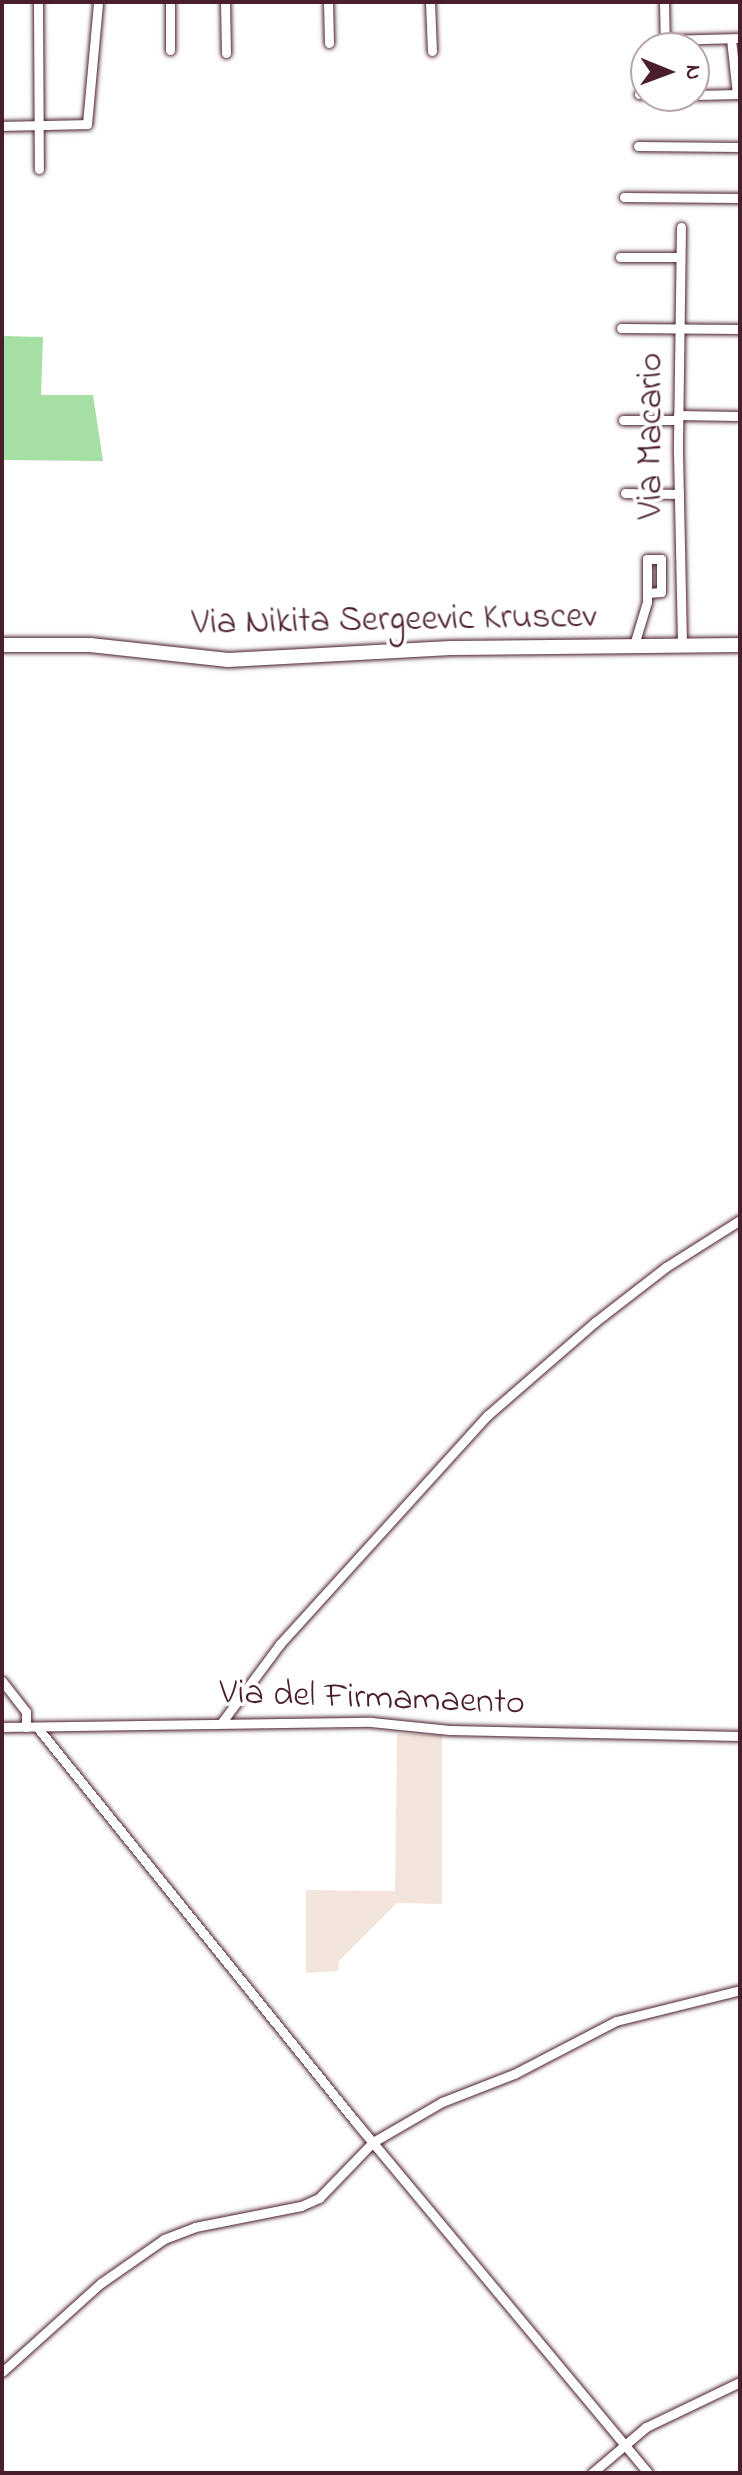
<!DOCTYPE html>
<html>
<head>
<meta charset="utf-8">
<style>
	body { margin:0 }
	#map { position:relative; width:742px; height:2475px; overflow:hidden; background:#fff; font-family:"Indie Flower",sans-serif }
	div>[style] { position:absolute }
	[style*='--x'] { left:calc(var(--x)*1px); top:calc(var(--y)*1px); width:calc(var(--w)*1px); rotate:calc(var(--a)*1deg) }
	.built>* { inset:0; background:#f4e5dc }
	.green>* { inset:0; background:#a5dfa4 }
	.roads { filter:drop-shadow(0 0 2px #4a1f2b) drop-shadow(0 0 2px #4a1f2b) }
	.minor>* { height:9px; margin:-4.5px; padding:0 4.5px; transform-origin:4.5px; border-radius:4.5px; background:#fff }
	.secondary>* { height:14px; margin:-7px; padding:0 7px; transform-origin:7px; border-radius:7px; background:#fff }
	span { translate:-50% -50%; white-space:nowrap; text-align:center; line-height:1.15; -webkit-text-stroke:7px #fff; paint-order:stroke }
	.street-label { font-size:36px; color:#4a1f2b }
	.frame { position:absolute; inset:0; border:4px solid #4a1f2b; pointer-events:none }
	.north { position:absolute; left:630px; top:32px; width:80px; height:80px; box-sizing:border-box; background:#fff; border:2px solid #b7a5aa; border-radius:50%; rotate:91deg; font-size:22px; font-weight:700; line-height:32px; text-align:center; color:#4a1f2b }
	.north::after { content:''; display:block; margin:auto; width:28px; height:36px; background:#4a1f2b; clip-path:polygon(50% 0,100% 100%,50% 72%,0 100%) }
</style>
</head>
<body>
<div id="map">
	<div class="built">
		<i style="clip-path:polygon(397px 1734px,442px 1735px,442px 1904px,397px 1903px,339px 1961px,338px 1971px,306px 1973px,306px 1890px,395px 1891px)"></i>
	</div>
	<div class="green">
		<i style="clip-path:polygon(2px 336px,43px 337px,41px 395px,93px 395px,103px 461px,2px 460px)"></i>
	</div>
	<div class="roads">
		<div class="minor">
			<i style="--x:38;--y:2;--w:167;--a:89.7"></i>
			<i style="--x:225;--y:2;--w:51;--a:88.9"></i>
			<i style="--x:328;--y:2;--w:41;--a:88.6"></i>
			<i style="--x:430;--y:2;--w:49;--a:87.7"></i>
			<i style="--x:664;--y:2;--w:46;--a:88.8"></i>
			<i style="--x:731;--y:39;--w:55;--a:83.8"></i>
			<i style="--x:665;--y:40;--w:75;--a:-1.5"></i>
			<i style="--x:170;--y:50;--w:48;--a:-90"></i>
			<i style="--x:639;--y:94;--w:7;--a:0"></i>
			<i style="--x:694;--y:95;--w:46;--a:-1.2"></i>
			<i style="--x:2;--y:126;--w:85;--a:-1.3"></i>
			<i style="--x:87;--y:124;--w:122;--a:-84.8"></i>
			<i style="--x:638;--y:146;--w:102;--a:0.6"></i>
			<i style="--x:624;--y:197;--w:116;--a:0.5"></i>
			<i style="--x:681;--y:227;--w:225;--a:90.8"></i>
			<i style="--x:678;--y:452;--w:193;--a:88.8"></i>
			<i style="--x:620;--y:257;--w:60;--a:0"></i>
			<i style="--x:621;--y:328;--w:119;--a:0.5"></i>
			<i style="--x:678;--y:415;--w:59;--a:1"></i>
			<i style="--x:623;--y:420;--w:55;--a:0"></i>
			<i style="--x:625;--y:493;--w:54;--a:1.1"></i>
			<i style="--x:634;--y:645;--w:45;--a:-73.2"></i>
			<i style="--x:647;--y:602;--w:43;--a:-90"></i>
			<i style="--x:647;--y:559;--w:14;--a:0"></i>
			<i style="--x:661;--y:559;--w:33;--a:90"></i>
			<i style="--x:661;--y:592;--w:13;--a:176"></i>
			<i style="--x:2;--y:1681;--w:39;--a:52"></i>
			<i style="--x:26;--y:1712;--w:15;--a:90"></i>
			<i style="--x:222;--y:1722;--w:97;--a:-53.4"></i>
			<i style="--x:280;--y:1644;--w:309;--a:-47.8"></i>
			<i style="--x:488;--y:1415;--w:142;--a:-41"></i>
			<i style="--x:595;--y:1322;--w:90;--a:-37.8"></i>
			<i style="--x:666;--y:1267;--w:88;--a:-32.4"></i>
			<i style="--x:2;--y:1727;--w:369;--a:-0.8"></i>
			<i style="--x:371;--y:1722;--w:79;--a:5.8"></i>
			<i style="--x:450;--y:1730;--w:290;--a:1.2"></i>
			<i style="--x:37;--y:1727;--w:505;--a:51.11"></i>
			<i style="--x:354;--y:2120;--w:459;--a:50.2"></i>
			<i style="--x:2;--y:2372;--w:133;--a:-42"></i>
			<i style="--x:101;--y:2283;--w:77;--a:-34.9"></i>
			<i style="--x:164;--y:2239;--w:33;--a:-21"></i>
			<i style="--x:195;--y:2227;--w:108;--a:-11.2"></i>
			<i style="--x:301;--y:2206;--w:20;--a:-24"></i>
			<i style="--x:319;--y:2198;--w:78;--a:-46"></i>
			<i style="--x:373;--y:2142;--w:80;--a:-30.1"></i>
			<i style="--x:442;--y:2102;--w:77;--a:-21.3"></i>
			<i style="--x:514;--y:2074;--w:115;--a:-27.5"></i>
			<i style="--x:616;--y:2021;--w:128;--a:-14"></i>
			<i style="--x:592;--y:2473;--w:71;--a:-40.4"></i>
			<i style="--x:646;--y:2427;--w:104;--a:-25.6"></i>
		</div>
		<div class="secondary">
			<i style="--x:2;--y:645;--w:88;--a:0"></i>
			<i style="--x:90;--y:645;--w:139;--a:6.2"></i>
			<i style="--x:228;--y:660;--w:223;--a:-3.1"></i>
			<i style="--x:451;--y:648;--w:289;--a:-0.6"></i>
		</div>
	</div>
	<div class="street-label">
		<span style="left:652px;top:436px;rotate:-90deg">Via Macario</span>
		<span style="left:394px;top:621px;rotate:-1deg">Via Nikita Sergeevic Kruscev</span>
		<span style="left:372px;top:1699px;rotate:2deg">Via del Firmamaento</span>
	</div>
	<div class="frame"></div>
	<div class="north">N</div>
</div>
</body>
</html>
